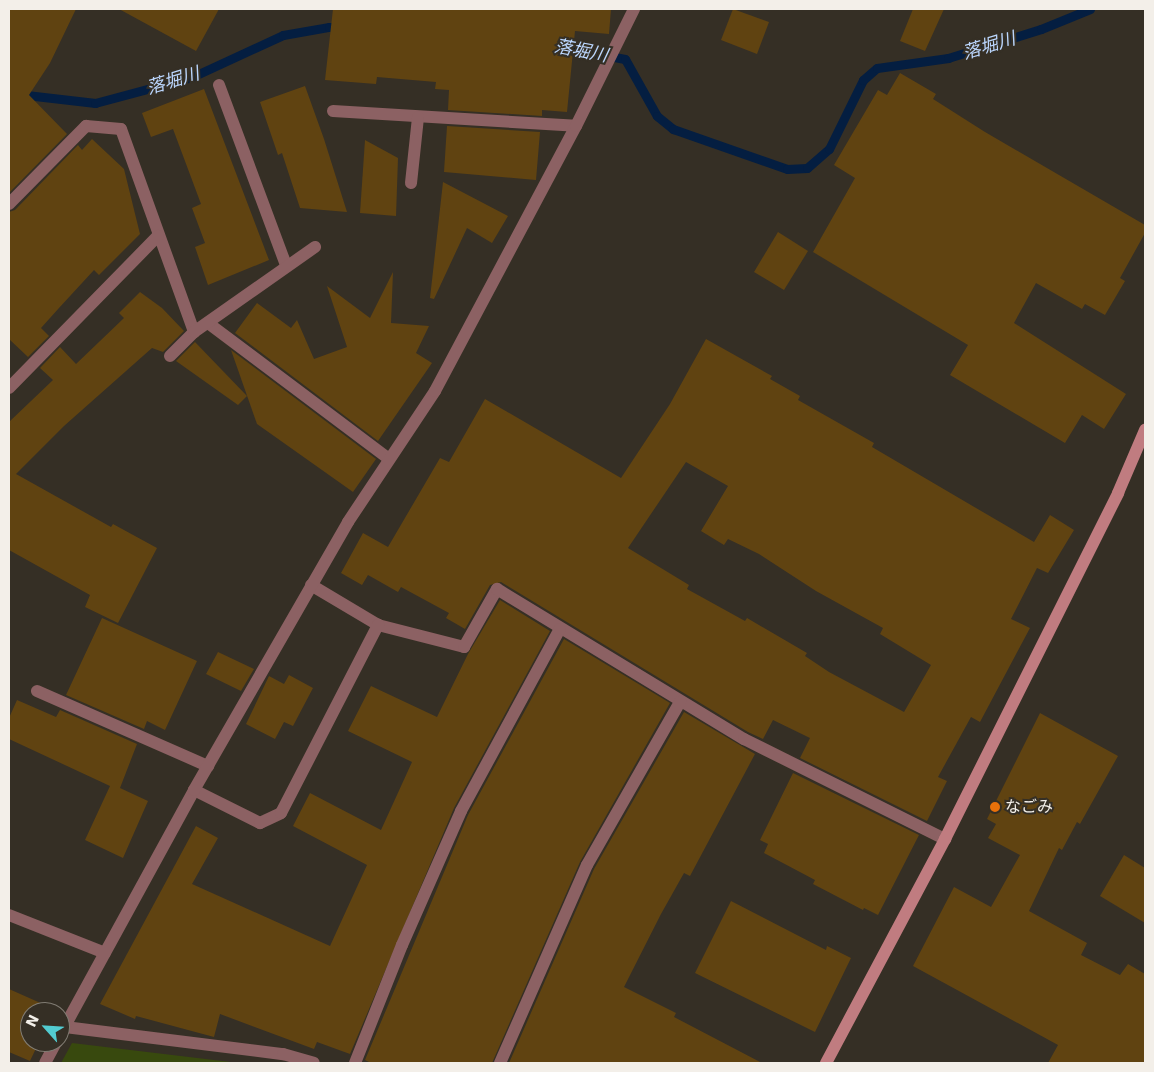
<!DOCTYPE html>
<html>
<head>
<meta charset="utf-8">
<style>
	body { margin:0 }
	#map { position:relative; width:1154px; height:1072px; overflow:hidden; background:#352f25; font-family:"DejaVu Sans","Noto Sans JP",sans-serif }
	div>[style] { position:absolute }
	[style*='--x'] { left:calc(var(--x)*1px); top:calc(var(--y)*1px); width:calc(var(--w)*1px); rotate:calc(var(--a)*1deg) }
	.green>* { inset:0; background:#38490e }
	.stream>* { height:9px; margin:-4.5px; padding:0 4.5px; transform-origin:4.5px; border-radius:4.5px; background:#041e41 }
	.building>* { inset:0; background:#604311 }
	.street>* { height:12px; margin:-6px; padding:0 6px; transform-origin:6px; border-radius:6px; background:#8c6163 }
	.secondary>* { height:12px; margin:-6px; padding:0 6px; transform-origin:6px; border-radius:6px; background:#c07c80 }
	.dots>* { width:14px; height:14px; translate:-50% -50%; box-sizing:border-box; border:2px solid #352f25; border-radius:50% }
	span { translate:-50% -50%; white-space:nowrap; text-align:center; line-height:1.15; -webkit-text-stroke:4px #352f25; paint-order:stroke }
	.poi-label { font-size:16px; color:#f3efe9 }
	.left { translate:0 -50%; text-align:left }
	.water-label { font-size:18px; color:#bbd6fd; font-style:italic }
	.frame { position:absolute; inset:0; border:10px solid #f3efe9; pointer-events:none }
	.north { position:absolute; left:20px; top:1002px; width:50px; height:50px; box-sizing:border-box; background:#352f25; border:1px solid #817c73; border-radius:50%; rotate:296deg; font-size:14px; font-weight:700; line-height:20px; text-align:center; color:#f3efe9 }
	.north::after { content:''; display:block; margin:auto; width:18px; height:22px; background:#52ccd1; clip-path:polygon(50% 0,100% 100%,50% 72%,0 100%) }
</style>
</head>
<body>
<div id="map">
	<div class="green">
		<i style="clip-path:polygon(72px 1043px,239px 1063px,61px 1063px)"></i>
	</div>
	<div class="stream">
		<i style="--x:562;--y:47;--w:64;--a:10.8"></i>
		<i style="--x:625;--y:59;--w:65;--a:60.7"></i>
		<i style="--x:657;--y:116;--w:21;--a:39"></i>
		<i style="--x:673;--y:129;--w:121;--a:19.3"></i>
		<i style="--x:787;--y:169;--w:20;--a:-3"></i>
		<i style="--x:807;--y:168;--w:29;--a:-41"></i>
		<i style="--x:829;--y:149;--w:77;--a:-63.8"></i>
		<i style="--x:863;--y:80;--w:18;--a:-41"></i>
		<i style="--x:877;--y:68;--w:72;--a:-8"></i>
		<i style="--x:948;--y:58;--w:97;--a:-17.3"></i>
		<i style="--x:1041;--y:29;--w:53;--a:-22.2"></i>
		<i style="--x:9;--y:93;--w:87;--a:6.6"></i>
		<i style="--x:95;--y:103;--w:100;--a:-15"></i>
		<i style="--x:192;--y:77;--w:100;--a:-24.8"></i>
		<i style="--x:283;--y:35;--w:47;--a:-9.9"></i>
		<i style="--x:329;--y:27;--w:13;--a:0"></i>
	</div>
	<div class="building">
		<i style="clip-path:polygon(9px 9px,76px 9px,50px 63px,29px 95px,67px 134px,9px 193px)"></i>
		<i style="clip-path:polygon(119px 9px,219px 9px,196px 51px)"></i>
		<i style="clip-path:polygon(333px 9px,611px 9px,609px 34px,575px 31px,567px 112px,542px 110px,542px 116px,448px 110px,449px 90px,435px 89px,436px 82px,377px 77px,376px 84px,325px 80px)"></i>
		<i style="clip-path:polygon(733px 9px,769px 22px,757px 54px,721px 40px)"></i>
		<i style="clip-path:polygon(913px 9px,944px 9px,925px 51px,900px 41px)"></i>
		<i style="clip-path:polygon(900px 73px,936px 94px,933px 99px,985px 132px,1145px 225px,1145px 233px,1120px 278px,1125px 281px,1105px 315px,1085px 304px,1082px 309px,1036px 283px,1014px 323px,1126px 394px,1104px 429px,1082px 415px,1065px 443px,950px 375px,968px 345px,813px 252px,855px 178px,834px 165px,878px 90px,887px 95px)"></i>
		<i style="clip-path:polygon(305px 86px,324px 139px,347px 212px,300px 208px,282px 153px,278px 155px,260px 102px)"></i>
		<i style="clip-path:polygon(204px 89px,269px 260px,208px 285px,195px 247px,205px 243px,192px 208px,201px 204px,173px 129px,151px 137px,142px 113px)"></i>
		<i style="clip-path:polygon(447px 126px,540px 132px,536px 180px,444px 172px)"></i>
		<i style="clip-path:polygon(92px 139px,124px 169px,140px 234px,99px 275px,94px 270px,59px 308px,41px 328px,49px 336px,28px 357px,9px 339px,9px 212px,15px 210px,78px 145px,82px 150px)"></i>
		<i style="clip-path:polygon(365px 140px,398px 158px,396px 216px,360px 213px)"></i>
		<i style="clip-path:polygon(443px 182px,508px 216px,492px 243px,467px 228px,434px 299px,430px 298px)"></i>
		<i style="clip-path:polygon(778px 232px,808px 251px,784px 290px,754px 272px)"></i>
		<i style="clip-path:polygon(393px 272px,391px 323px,429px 326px,416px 353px,432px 363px,378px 441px,235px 333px,257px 303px,291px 328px,297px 320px,314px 359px,347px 347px,327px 286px,370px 318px)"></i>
		<i style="clip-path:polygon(140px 292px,162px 308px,184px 331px,163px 352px,152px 348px,64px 426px,16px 474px,111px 527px,113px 524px,157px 548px,118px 623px,85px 607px,90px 595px,9px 550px,9px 422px,53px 380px,40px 368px,60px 347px,76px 364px,124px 318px,119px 313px)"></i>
		<i style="clip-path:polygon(evenodd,706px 339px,772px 376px,770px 379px,800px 396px,798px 400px,874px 443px,872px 447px,1034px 542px,1050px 515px,1074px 530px,1048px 573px,1037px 568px,1011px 619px,1030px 628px,980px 722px,971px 717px,938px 777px,947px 781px,927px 821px,800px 758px,810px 738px,773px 720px,763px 739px,748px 732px,501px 582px,490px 585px,465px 629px,446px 618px,449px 613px,401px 587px,398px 592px,368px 575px,362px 585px,341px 573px,363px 533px,388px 547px,440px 458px,449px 462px,485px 399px,621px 478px,670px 404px,706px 339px,686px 462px,728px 486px,701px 531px,724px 545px,728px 539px,759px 554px,816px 591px,883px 628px,880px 634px,931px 665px,904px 712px,829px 672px,805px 656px,807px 653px,747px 618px,745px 621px,687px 589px,689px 585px,628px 548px,686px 462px)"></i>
		<i style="clip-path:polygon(195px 342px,247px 396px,238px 405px,176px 361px)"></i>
		<i style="clip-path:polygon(231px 350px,376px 459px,353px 492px,257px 424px)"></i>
		<i style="clip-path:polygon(500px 600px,550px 631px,454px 808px,350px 1054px,317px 1042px,314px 1049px,220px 1014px,214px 1037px,136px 1016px,135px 1019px,100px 1004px,196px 826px,218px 838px,192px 884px,330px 946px,367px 865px,293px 826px,310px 793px,381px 830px,412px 762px,348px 731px,371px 686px,437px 717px,468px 654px)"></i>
		<i style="clip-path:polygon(102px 618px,197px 661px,165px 730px,147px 721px,144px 729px,66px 695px)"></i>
		<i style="clip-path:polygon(564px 639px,670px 703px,580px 862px,492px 1063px,371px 1063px,365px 1060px,468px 815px)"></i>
		<i style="clip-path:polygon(218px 652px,254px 669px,241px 691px,206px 674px)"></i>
		<i style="clip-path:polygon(289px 675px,313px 688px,293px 726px,284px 722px,275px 739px,246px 724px,269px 676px,284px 684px)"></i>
		<i style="clip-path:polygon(17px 700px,56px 717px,60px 710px,137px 744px,120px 788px,148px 801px,123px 858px,85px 840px,110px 786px,9px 739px,9px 718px)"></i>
		<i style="clip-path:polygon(684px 712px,755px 754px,690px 876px,684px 873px,661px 914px,624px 987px,676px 1013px,674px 1017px,762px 1063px,509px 1063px,594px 869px)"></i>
		<i style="clip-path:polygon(1040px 713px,1118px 756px,1080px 824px,1077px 822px,1062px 850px,1059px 848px,1029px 911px,1087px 943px,1081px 955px,1120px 975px,1128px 964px,1145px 974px,1145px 1063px,1048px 1063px,1058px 1045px,913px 966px,954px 887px,991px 907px,1020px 855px,988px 838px,996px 824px,987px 819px)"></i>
		<i style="clip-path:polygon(793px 773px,919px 835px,878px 915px,864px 908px,863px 910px,813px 884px,815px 880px,764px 853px,768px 844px,760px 840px)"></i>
		<i style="clip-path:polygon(1124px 855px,1145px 868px,1145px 923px,1100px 896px)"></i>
		<i style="clip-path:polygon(731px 901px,826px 950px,827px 946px,851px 958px,815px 1032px,695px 973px)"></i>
		<i style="clip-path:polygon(9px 989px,54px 1009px,53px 1012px,30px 1012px,30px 1042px,39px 1042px,30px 1061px,9px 1052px)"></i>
	</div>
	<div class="street">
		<i style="--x:219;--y:85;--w:192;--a:69.6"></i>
		<i style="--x:333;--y:111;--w:243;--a:3.5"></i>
		<i style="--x:411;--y:183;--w:66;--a:-83.9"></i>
		<i style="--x:9;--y:204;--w:110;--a:-45.4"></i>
		<i style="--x:86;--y:126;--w:35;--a:5"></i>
		<i style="--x:121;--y:129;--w:216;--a:70.2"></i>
		<i style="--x:208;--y:323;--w:226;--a:36.9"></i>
		<i style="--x:170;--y:356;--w:34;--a:-45"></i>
		<i style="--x:194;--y:332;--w:148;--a:-35.1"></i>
		<i style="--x:9;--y:388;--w:213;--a:-45.6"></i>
		<i style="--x:311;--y:585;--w:78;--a:30.8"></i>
		<i style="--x:378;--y:625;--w:89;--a:14.3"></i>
		<i style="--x:464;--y:647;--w:67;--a:-60.4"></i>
		<i style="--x:497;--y:589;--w:289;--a:31.3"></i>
		<i style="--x:744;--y:739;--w:225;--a:26.5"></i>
		<i style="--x:37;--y:691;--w:187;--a:23.7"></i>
		<i style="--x:194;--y:790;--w:74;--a:26.6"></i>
		<i style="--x:260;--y:823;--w:23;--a:-25"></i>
		<i style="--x:281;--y:813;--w:212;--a:-62.7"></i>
		<i style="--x:9;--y:915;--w:103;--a:21.6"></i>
		<i style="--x:65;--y:1027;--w:220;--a:7.1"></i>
		<i style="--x:283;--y:1054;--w:32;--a:16"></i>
		<i style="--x:60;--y:1035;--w:279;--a:-61.3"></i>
		<i style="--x:194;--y:790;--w:309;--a:-60.1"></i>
		<i style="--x:348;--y:522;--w:157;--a:-56.4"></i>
		<i style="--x:435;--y:391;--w:300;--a:-62"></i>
		<i style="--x:576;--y:126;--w:131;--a:-63.6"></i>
		<i style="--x:45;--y:1063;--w:24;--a:-62"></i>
		<i style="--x:355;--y:1063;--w:127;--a:-68.3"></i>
		<i style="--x:402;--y:945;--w:146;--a:-66.2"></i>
		<i style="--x:461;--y:811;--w:207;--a:-61.5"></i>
		<i style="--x:500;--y:1063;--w:216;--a:-66.3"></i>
		<i style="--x:587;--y:865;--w:188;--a:-60.3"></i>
	</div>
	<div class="secondary">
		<i style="--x:826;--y:1063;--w:254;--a:-62"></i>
		<i style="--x:945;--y:839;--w:387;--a:-63.4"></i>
		<i style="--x:1118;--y:493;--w:69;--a:-66.8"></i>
	</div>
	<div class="dots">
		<i style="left:995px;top:807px;background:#e8710a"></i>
	</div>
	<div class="poi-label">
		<span class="left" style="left:1005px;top:807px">なごみ</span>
	</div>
	<div class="water-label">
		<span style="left:989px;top:46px;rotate:-17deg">落堀川</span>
		<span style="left:581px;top:51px;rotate:11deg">落堀川</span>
		<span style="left:173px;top:81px;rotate:-17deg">落堀川</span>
	</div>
	<div class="frame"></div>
	<div class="north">N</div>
</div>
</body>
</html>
